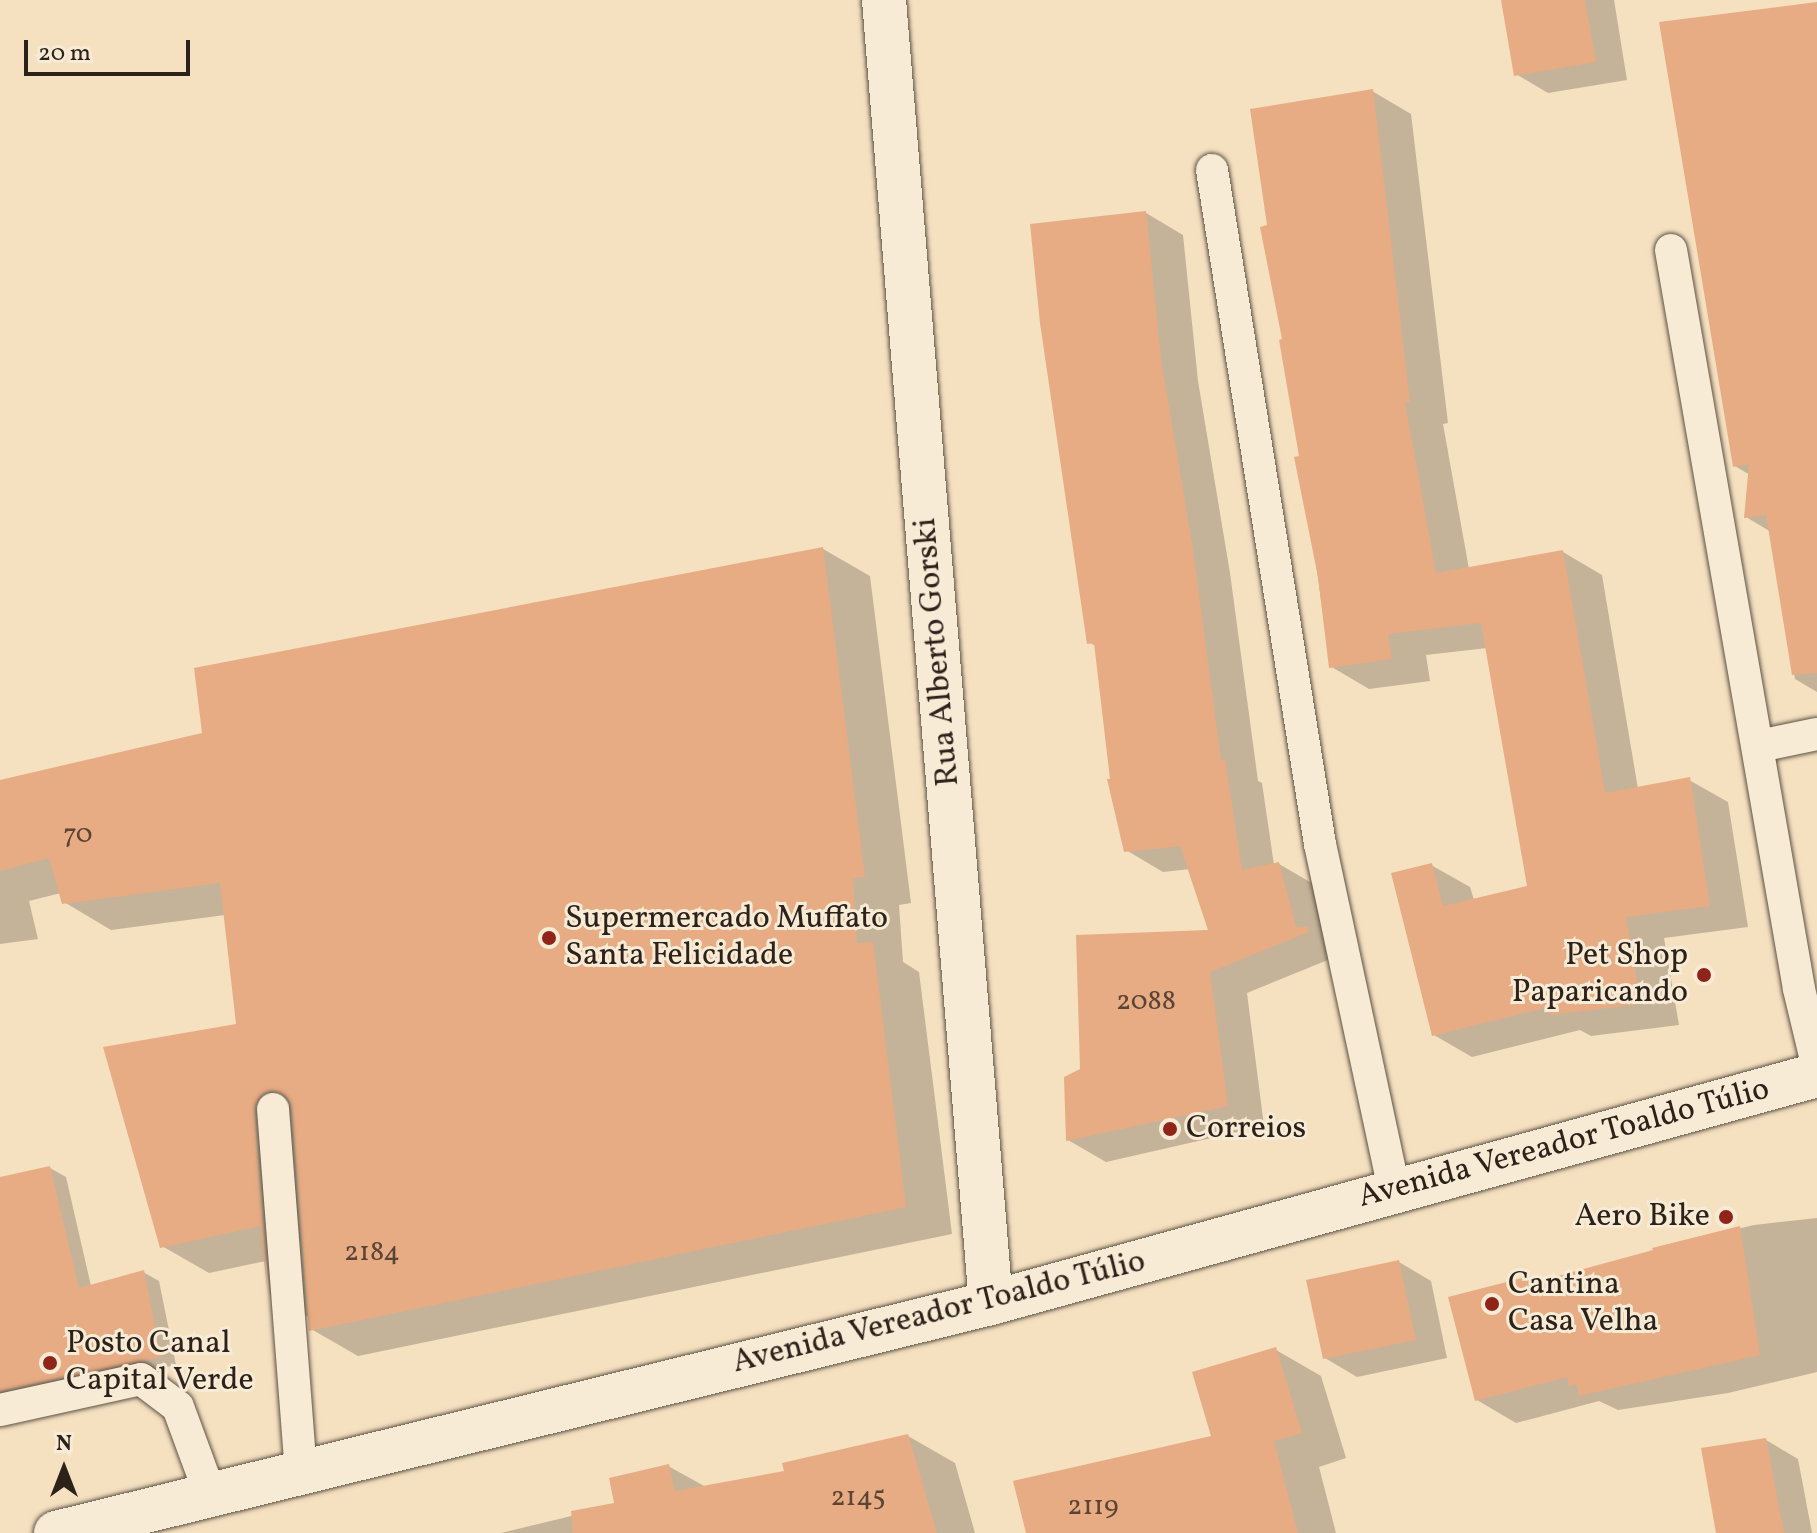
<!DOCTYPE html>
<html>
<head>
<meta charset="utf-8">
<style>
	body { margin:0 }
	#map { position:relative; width:1817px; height:1533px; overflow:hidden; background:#f5e0c0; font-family:Vollkorn,serif }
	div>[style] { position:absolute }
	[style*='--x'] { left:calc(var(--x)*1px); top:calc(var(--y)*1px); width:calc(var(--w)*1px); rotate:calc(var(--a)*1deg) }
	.shadow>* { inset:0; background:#0003 }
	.building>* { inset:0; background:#e7ac84 }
	.roads { filter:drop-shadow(0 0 2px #5e5244) drop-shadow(0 0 2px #5e5244) }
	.lane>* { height:32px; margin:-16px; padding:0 16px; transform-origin:16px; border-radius:16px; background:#f8ebd6 }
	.street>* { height:44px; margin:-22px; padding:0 22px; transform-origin:22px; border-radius:22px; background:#f8ebd6 }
	.secondary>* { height:44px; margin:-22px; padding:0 22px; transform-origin:22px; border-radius:22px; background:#f8ebd6 }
	.dots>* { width:22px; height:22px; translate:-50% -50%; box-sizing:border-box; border:4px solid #f8ebd6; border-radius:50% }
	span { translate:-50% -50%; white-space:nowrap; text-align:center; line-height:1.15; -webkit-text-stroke:6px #f8ebd6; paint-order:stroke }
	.number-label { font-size:28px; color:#5b4434 }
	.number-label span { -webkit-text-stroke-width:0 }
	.street-label { font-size:32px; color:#2c221a }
	.poi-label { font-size:32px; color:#2c221a }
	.left { translate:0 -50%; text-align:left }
	.right { translate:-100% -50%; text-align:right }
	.north { position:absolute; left:24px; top:1429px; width:80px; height:80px; -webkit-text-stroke:6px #f8ebd6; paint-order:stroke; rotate:0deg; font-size:22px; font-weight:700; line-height:32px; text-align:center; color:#2c221a }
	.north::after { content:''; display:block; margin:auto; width:28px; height:36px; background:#2c221a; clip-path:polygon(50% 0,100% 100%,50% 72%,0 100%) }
	.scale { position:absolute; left:24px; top:40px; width:166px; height:36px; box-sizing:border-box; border:4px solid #2c221a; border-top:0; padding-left:10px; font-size:24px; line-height:28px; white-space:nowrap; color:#2c221a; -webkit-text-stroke:6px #f8ebd6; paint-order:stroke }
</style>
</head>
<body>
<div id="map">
	<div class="shadow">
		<i style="clip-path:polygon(1503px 0,1614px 0,1627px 80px,1548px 93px,1516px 74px)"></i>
		<i style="clip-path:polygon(1817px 4px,1817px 692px,1795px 679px,1771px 532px,1746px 517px,1750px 475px,1735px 466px)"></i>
		<i style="clip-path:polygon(1372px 91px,1411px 114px,1448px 423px,1443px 424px,1469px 569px,1563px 552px,1602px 575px,1638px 789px,1689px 780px,1728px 802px,1748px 927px,1664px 938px,1679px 1025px,1591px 1036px,1580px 1030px,1472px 1057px,1434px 1035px,1431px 865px,1470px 887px,1474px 900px,1529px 887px,1487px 648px,1426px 655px,1430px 681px,1369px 689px,1330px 666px,1270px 227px)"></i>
		<i style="clip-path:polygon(1146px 213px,1183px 235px,1198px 381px,1230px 573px,1258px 781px,1262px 783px,1274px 865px,1279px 864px,1317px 886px,1345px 953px,1247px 993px,1264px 1126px,1106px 1162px,1068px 1140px,1082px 1070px,1211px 932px,1190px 869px,1163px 872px,1126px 850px,1112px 780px,1097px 647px,1089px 642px)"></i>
		<i style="clip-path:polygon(823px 549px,870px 576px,911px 903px,899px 905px,903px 962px,919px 972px,952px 1234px,358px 1356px,311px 1329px,310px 1318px,270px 1295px,266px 1261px,209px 1273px,162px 1246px,238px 1025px,225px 915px,111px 930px,64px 902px,61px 893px,29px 901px,38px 939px,0 944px,0 782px,204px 734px)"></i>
		<i style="clip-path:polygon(50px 1168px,66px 1177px,91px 1286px,143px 1272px,159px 1281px,176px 1365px,12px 1400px,0 1410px,0 1179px)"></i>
		<i style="clip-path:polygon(1817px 1218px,1817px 1372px,1728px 1393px,1618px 1410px,1599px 1401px,1516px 1423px,1477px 1400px,1530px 1278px,1539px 1283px,1655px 1252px,1655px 1249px,1754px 1225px)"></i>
		<i style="clip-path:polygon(1399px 1262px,1431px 1281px,1447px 1358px,1357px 1377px,1325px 1358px)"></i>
		<i style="clip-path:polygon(1276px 1350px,1321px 1376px,1346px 1458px,1319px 1467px,1336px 1533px,1028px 1533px,1214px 1437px)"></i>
		<i style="clip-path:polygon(908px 1436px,955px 1463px,975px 1533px,501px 1533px,617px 1505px,668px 1466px,706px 1487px,786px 1472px)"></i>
		<i style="clip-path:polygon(1766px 1440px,1798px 1459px,1812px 1533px,1718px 1533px)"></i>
	</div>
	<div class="building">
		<i style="clip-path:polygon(1501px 0,1585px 0,1596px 62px,1514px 76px)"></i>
		<i style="clip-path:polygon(1817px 2px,1817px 673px,1792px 675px,1766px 515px,1744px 518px,1749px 464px,1733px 467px,1659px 22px)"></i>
		<i style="clip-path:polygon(1373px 89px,1410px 402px,1405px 402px,1436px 573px,1563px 550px,1605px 793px,1690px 777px,1710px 906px,1626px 917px,1641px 1004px,1550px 1015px,1549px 1007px,1432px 1036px,1391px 873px,1432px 863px,1443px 906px,1527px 886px,1481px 623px,1388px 634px,1392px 659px,1329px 668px,1318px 577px,1294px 457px,1299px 456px,1279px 340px,1282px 339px,1260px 227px,1267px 225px,1250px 109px)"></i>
		<i style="clip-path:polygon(1146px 211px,1161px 359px,1193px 550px,1221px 760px,1225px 759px,1242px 870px,1279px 862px,1296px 927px,1308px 927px,1309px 932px,1210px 972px,1228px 1106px,1066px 1141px,1064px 1077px,1080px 1069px,1076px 935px,1208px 930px,1180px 846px,1124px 852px,1107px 779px,1110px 779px,1094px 643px,1087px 644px,1040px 323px,1030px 224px)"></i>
		<i style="clip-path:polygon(823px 547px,865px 877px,853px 878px,857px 943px,873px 942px,906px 1207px,309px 1331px,292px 1108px,288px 1098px,272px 1090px,262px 1094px,254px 1110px,268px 1296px,260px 1226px,160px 1248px,103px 1047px,236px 1024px,220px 883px,62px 904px,49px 858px,0 871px,0 780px,202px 733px,194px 668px)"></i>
		<i style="clip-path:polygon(50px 1166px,79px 1288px,144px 1270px,161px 1357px,0 1391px,0 1177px)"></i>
		<i style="clip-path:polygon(1740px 1226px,1760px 1355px,1579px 1396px,1576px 1384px,1569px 1386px,1567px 1377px,1475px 1401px,1448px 1297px,1530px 1276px,1532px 1283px,1653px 1250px,1652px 1248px)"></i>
		<i style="clip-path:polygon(1399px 1260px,1416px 1340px,1323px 1359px,1306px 1280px)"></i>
		<i style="clip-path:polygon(1276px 1347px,1302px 1433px,1274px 1441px,1298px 1533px,1026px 1533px,1013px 1481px,1211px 1436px,1192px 1372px)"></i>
		<i style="clip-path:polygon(908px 1434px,937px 1533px,573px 1533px,571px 1511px,614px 1503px,609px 1478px,669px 1464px,675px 1491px,784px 1471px,782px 1463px)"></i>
		<i style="clip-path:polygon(1766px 1438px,1784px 1533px,1716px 1533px,1701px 1448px)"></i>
	</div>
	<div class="roads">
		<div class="lane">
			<i style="--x:1212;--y:170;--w:683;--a:80.9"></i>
			<i style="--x:1320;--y:844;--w:354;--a:77.9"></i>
			<i style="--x:1671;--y:250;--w:750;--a:80.17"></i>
			<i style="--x:1799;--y:989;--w:77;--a:76.5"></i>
			<i style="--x:1759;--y:746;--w:59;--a:-11.7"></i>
			<i style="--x:273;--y:1109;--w:362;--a:85.6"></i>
			<i style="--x:0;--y:1410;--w:144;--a:-12.4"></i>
			<i style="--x:141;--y:1379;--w:46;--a:37.1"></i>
			<i style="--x:178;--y:1407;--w:93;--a:69.8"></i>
		</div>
		<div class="street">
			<i style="--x:884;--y:0;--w:1307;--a:85.31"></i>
		</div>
		<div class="secondary">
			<i style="--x:56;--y:1533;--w:963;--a:-13.82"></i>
			<i style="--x:991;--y:1303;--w:857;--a:-15.43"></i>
		</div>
	</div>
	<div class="dots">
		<i style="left:549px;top:938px;background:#8f2418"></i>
		<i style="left:1704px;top:975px;background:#8f2418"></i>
		<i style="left:1170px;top:1129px;background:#8f2418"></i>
		<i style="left:1726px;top:1217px;background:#8f2418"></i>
		<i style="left:1492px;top:1304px;background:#8f2418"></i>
		<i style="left:50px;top:1363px;background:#8f2418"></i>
	</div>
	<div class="number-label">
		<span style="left:78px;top:835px">70</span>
		<span style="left:1146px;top:1002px">2088</span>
		<span style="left:372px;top:1253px">2184</span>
		<span style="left:858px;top:1498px">2145</span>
		<span style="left:1093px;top:1507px">2119</span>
	</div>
	<div class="street-label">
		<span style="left:938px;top:652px;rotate:-95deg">Rua Alberto Gorski</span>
		<span style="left:1564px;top:1144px;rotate:-15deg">Avenida Vereador Toaldo Túlio</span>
		<span style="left:939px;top:1313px;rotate:-14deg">Avenida Vereador Toaldo Túlio</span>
	</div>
	<div class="poi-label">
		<span class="left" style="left:565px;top:938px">Supermercado Muffato<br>Santa Felicidade</span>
		<span class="right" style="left:1688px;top:975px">Pet Shop<br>Paparicando</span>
		<span class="left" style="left:1186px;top:1129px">Correios</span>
		<span class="right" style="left:1710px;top:1217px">Aero Bike</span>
		<span class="left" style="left:1508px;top:1304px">Cantina<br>Casa Velha</span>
		<span class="left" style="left:66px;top:1363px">Posto Canal<br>Capital Verde</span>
	</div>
	<div class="north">N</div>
	<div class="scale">20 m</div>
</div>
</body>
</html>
